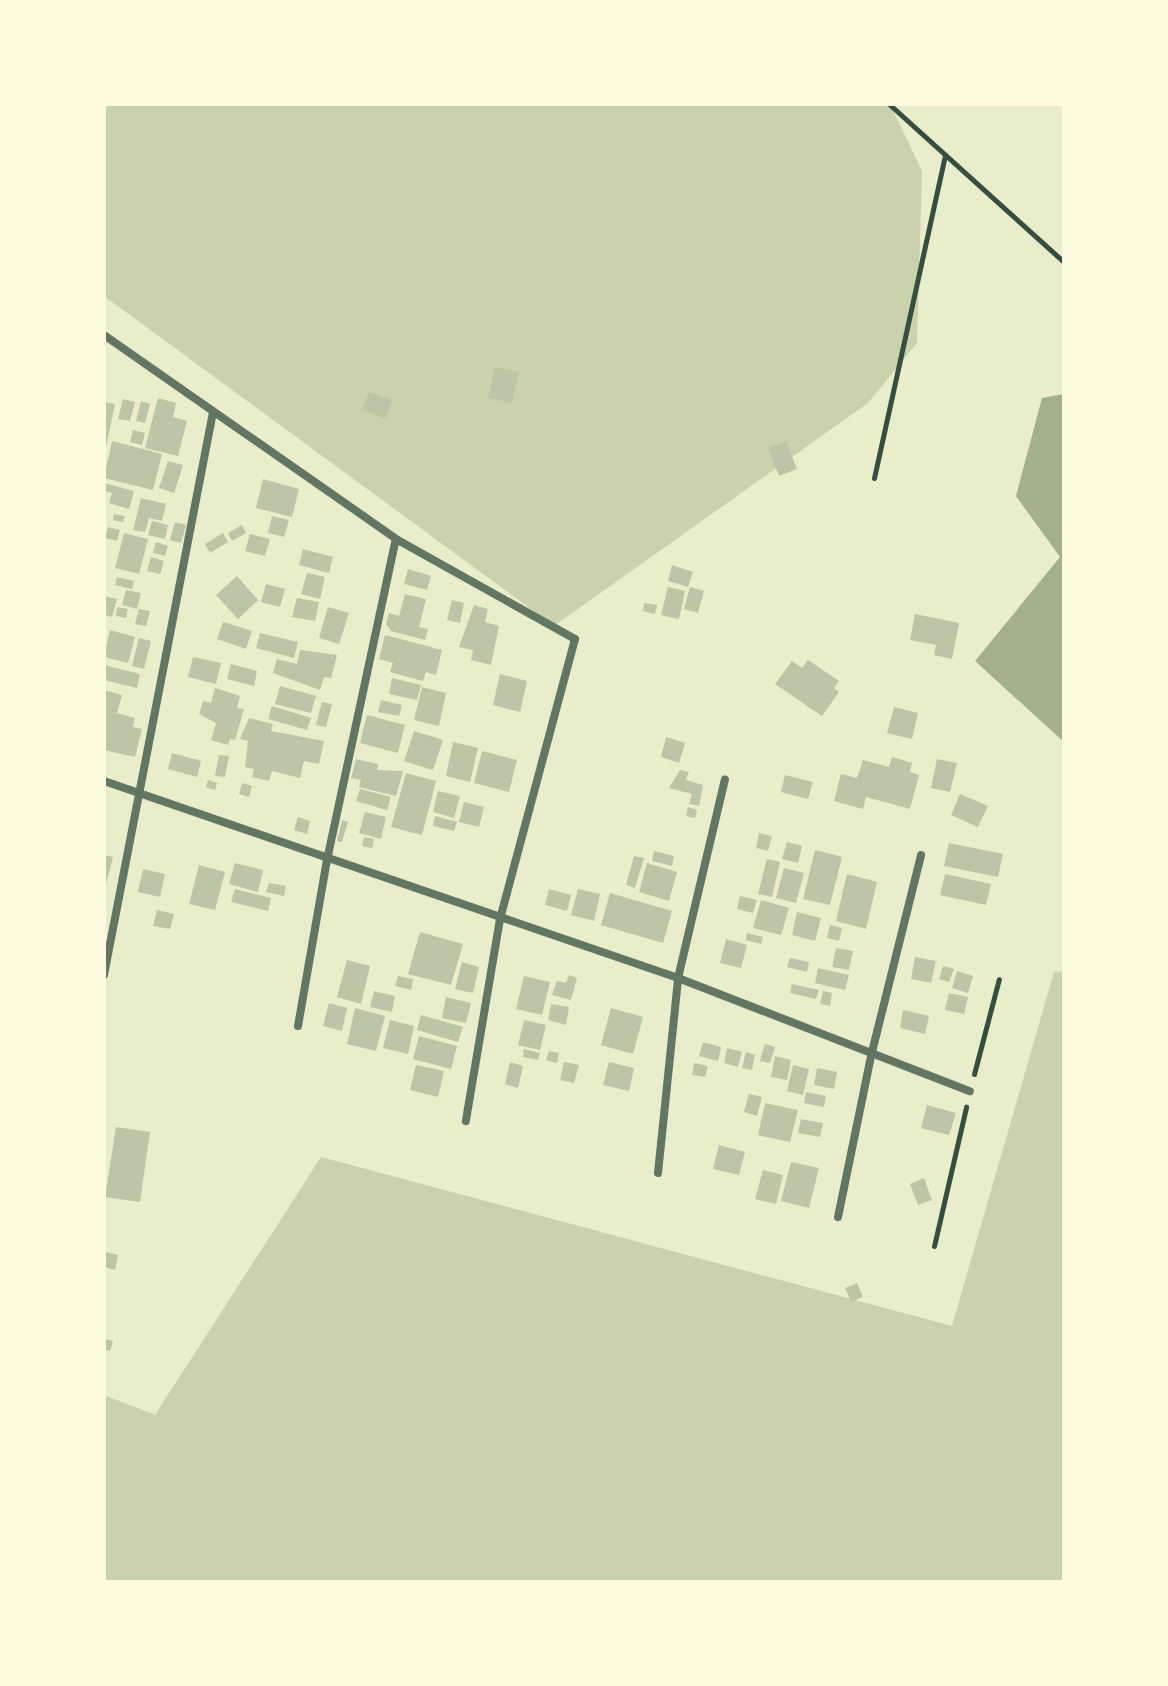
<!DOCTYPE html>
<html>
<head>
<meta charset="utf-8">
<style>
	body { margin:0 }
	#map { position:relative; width:1168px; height:1686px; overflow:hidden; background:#e9edc9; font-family:Barlow,sans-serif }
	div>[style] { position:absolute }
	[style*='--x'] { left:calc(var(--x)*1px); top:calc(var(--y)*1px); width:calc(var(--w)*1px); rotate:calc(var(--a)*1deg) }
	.green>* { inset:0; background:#cad2ad }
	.water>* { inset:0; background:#a3b18a }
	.building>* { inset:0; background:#bcc5a7 }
	.path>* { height:5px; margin:-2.5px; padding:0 2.5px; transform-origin:2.5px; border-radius:2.5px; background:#344e41 }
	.minor>* { height:8px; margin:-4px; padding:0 4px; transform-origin:4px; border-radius:4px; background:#617663 }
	span { translate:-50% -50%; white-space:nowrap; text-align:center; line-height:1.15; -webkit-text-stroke:6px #fefae0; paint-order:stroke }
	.frame { position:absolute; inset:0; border:106px solid #fefae0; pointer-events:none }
</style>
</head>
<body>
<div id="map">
	<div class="green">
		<i style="clip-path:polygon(104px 104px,890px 104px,922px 171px,917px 343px,868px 403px,554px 626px,104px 296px)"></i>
		<i style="clip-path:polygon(1064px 971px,1064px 1582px,104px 1582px,104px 1395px,155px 1415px,321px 1157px,952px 1326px,1054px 972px)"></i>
	</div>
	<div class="water">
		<i style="clip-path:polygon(1064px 394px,1064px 742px,975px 661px,1060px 557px,1016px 496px,1042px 398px)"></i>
	</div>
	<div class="building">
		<i style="clip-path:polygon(495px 367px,519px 372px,512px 403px,488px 398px)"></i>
		<i style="clip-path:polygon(369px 392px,392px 400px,386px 419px,362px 410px)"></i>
		<i style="clip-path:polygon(158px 398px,176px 403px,173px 417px,187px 421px,178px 456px,145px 448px)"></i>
		<i style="clip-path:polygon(123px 399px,135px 402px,130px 421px,118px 419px)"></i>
		<i style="clip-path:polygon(141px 401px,150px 404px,145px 423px,136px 421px)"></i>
		<i style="clip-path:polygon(104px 402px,115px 404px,105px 452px,104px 452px)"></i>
		<i style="clip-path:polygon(133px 430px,145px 433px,142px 445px,130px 442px)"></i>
		<i style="clip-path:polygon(112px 441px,162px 454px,153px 490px,104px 478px)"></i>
		<i style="clip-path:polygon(786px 441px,797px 469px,779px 476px,768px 448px)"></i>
		<i style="clip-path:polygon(168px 461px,183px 465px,174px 493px,159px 488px)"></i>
		<i style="clip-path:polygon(263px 479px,299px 489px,292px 517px,256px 508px)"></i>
		<i style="clip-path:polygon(104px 483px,134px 491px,129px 509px,109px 503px,112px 493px,104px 491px)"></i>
		<i style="clip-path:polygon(141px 498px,166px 504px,162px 521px,149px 518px,145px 532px,133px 530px)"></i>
		<i style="clip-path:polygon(114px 514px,125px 516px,123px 522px,113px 520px)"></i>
		<i style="clip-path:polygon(272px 516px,289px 520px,284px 537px,268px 533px)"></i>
		<i style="clip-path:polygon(152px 521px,168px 525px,165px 539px,148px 535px)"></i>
		<i style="clip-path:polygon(175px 522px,186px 525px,181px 543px,170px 540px)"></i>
		<i style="clip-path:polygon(242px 525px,246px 533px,232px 541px,228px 533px)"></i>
		<i style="clip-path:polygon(108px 527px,120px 530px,117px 541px,105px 538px)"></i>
		<i style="clip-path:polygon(124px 533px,148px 539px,139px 574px,115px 568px)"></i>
		<i style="clip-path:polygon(223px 533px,228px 542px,210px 553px,205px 544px)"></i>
		<i style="clip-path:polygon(250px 534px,270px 539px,265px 556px,245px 551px)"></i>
		<i style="clip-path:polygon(156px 542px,168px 546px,165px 556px,153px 553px)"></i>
		<i style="clip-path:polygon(303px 549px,333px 557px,329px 573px,299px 565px)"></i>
		<i style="clip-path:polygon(151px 557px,164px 561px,160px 574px,147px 571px)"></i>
		<i style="clip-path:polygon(672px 565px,693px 572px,688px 587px,668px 581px)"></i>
		<i style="clip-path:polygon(408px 569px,431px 576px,427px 590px,404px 584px)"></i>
		<i style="clip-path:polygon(307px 573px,325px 577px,320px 599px,301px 594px)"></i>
		<i style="clip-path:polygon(237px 576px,258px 600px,238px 619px,216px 595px)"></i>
		<i style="clip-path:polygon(117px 577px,134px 581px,132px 589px,115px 585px)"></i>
		<i style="clip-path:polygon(266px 584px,285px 589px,280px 607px,261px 602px)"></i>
		<i style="clip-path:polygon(668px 587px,685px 591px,679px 619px,661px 615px)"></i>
		<i style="clip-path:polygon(690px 587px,704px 591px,698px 613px,684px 609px)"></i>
		<i style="clip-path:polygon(126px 590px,141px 593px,137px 609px,122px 605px)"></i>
		<i style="clip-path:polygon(405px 594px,426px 599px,419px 627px,428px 629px,425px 640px,391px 631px,386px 624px,389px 613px,399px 616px)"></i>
		<i style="clip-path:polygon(104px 596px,117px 599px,112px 617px,104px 615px)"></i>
		<i style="clip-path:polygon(297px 598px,319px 602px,315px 621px,292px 617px)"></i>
		<i style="clip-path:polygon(452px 600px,464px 603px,460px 623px,447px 620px)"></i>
		<i style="clip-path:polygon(644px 603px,657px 605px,655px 614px,643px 611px)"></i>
		<i style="clip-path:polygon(474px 605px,488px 609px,485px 622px,499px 626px,491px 665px,471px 660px,473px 650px,459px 647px)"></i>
		<i style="clip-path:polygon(117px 607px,128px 609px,126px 618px,116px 616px)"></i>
		<i style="clip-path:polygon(328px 607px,349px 613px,339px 644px,319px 638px)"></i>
		<i style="clip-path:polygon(139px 609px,150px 611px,146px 626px,135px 624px)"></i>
		<i style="clip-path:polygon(915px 614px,959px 623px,952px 659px,934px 655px,936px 645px,910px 640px)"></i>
		<i style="clip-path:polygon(223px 622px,252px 631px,246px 649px,217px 639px)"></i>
		<i style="clip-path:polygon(110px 630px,135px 637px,128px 663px,104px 657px)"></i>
		<i style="clip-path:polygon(260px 633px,298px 642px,294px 658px,256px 648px)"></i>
		<i style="clip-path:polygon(385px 635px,442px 650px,436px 675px,426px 672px,423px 681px,390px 672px,393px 663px,379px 659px)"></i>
		<i style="clip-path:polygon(139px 638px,151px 641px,144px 669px,132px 666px)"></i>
		<i style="clip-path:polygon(300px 650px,337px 655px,331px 678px,324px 677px,320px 690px,273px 673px,277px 659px,297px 664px)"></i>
		<i style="clip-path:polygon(193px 657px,221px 663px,216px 684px,188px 677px)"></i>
		<i style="clip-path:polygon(808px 660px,839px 681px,834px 688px,839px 692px,822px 716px,775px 684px,792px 661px,802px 668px)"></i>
		<i style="clip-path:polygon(231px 664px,257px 671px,254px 686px,227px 679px)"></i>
		<i style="clip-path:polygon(104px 665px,140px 674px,137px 688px,104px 680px)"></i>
		<i style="clip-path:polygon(500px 674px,527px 681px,520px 712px,493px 705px)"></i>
		<i style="clip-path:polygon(392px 678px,421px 685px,417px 700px,389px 694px)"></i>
		<i style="clip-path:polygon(280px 686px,316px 696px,311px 713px,275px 704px)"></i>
		<i style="clip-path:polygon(422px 687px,446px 693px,439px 726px,414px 720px)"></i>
		<i style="clip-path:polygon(215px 688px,240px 696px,237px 708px,244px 709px,235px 740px,230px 739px,228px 745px,211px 740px,216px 723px,199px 714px,203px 701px,211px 703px)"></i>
		<i style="clip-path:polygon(104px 690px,122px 695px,117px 713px,135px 718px,133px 727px,142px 729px,135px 757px,104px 750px)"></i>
		<i style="clip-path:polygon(381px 700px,402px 705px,399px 716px,378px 712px)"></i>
		<i style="clip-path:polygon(322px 702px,332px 704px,326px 727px,316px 725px)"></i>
		<i style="clip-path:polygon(272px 706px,311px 718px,307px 730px,268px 719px)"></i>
		<i style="clip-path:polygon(894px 707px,918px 713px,912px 739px,887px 733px)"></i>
		<i style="clip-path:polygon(367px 715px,405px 725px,398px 753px,360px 743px)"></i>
		<i style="clip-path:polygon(249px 718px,273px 724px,271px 731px,324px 741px,319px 764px,304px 761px,300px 778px,272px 771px,269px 781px,252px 777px,254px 769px,245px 767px,248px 741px,240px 739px)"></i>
		<i style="clip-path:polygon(414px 731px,443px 740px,433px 770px,404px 761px)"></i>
		<i style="clip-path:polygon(666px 737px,685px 743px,679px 763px,661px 757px)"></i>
		<i style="clip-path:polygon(453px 742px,478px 748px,470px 782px,446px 776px)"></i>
		<i style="clip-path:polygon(482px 751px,517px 760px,509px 792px,474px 783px)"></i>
		<i style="clip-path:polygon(172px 753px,201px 761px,197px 777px,168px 769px)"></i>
		<i style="clip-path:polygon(219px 755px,229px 756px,225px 777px,215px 776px)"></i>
		<i style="clip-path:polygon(892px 757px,912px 763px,910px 772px,919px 775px,910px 809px,866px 797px,863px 809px,834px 801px,841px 774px,857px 778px,863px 760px,889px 767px)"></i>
		<i style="clip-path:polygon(356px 759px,378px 764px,377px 770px,403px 771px,396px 796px,359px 787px,361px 780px,351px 778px)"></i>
		<i style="clip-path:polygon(937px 759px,957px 763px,950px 792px,931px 788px)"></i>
		<i style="clip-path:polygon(680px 770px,689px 772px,686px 780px,703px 785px,699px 806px,689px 804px,692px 794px,669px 788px)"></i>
		<i style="clip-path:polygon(406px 773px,436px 781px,422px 835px,391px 827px)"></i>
		<i style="clip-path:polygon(785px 775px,813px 782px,808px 799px,781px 792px)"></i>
		<i style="clip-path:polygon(208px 780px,217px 783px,215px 790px,206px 787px)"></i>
		<i style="clip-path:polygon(242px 783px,252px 786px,249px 797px,239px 794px)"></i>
		<i style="clip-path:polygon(360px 789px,391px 797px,387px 810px,356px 801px)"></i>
		<i style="clip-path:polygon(438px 791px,460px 796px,454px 818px,433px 812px)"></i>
		<i style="clip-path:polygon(960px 794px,988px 806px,978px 827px,951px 815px)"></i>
		<i style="clip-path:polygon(464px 802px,484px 807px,479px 827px,459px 822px)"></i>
		<i style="clip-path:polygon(688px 807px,697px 810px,695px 818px,686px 816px)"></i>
		<i style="clip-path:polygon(365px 812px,386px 817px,381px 839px,359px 833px)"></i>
		<i style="clip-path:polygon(435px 816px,457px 822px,454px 831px,433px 826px)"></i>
		<i style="clip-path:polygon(298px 817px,310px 821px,307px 834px,294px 830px)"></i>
		<i style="clip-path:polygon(342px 820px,348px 822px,342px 842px,337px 841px)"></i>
		<i style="clip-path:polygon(759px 833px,772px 836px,768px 851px,756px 848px)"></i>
		<i style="clip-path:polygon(364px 837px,374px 839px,372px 848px,362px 846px)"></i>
		<i style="clip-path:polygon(787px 842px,802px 846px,798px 863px,782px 859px)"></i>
		<i style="clip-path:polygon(949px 843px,1003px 854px,998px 877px,944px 866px)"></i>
		<i style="clip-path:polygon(815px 850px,842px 857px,830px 905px,803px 899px)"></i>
		<i style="clip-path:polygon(654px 851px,674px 856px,672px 866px,652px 861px)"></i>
		<i style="clip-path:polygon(104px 855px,113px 857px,105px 888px,104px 888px)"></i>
		<i style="clip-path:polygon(634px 856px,644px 858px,635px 888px,626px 885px)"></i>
		<i style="clip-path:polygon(767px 859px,780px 862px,772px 897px,758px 894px)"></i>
		<i style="clip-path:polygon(235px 863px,263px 870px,258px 892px,229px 884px)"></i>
		<i style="clip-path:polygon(647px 863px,677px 872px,669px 901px,639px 892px)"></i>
		<i style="clip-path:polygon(199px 865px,225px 872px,215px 910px,189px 904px)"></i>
		<i style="clip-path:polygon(784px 868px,804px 873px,796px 903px,776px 898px)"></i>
		<i style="clip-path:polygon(143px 869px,165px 874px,160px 897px,138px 892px)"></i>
		<i style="clip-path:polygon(847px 874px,877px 882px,866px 929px,836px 921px)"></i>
		<i style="clip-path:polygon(945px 874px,991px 884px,986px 905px,940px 895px)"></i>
		<i style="clip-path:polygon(269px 883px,286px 886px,284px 896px,266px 892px)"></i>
		<i style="clip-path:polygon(235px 889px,271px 898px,268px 911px,231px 902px)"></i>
		<i style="clip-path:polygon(549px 889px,571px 895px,567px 911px,545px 905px)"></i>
		<i style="clip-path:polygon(578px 889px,600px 894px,594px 921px,571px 915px)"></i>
		<i style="clip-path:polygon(610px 893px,672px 911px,663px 943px,601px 925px)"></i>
		<i style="clip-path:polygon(740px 896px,757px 900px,753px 913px,737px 909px)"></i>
		<i style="clip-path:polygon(761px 900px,789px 908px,781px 935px,753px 928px)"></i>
		<i style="clip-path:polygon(157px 910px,174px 914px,170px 929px,153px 926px)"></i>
		<i style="clip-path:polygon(797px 912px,821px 918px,815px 941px,792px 935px)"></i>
		<i style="clip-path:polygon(830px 925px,842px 928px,839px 941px,827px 938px)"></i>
		<i style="clip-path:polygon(420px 932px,463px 944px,451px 985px,408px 974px)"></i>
		<i style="clip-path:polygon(747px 933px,763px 937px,761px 944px,746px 940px)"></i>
		<i style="clip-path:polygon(726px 939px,747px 945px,741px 968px,720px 963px)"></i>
		<i style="clip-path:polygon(836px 948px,853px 951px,849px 970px,832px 967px)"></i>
		<i style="clip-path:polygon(915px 957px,936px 961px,931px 983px,911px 979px)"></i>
		<i style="clip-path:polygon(790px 958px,809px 962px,807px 972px,787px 967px)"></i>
		<i style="clip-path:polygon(347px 960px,370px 966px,361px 1004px,337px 997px)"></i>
		<i style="clip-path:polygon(462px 962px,479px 967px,473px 993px,455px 989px)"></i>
		<i style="clip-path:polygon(943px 966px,954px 969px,949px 982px,939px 979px)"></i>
		<i style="clip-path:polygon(818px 968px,849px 975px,845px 990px,815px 983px)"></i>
		<i style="clip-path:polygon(957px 971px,973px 976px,968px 993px,952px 988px)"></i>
		<i style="clip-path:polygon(569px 975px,577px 978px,571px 1000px,552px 995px,557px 981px,566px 983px)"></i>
		<i style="clip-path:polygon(398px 976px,413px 979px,411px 990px,395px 986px)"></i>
		<i style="clip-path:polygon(524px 976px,550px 982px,542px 1015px,516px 1009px)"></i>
		<i style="clip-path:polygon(792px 984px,819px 990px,816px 999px,790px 993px)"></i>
		<i style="clip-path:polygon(374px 991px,395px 996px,392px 1012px,370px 1007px)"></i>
		<i style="clip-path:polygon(823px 991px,832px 993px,830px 1006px,820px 1004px)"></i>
		<i style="clip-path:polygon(949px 993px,968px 997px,964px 1014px,945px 1010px)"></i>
		<i style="clip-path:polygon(446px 997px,471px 1003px,466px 1023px,442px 1018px)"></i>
		<i style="clip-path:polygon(329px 1003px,347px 1008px,342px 1031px,323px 1026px)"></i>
		<i style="clip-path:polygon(551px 1004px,569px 1007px,566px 1025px,548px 1020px)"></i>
		<i style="clip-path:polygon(355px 1008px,385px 1016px,376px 1051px,347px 1044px)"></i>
		<i style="clip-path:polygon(611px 1008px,643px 1017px,633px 1054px,601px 1045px)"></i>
		<i style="clip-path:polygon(903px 1010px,929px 1016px,925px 1034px,900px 1028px)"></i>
		<i style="clip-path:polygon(421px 1015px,463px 1027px,458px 1042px,417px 1030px)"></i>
		<i style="clip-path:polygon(390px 1020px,414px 1026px,408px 1054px,383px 1048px)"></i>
		<i style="clip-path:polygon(524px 1020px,546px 1025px,540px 1050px,518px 1045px)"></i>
		<i style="clip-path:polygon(419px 1036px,457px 1046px,451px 1069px,413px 1059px)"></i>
		<i style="clip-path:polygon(703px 1042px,721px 1047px,718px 1061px,699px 1056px)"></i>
		<i style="clip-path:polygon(765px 1044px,775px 1047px,770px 1063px,760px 1061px)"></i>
		<i style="clip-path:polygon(727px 1048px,742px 1052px,738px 1067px,724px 1063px)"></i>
		<i style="clip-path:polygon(524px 1049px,540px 1053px,538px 1060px,523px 1057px)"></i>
		<i style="clip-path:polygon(549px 1051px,559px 1053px,557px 1063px,546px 1060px)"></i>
		<i style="clip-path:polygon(746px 1052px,755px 1055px,752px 1070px,742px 1068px)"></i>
		<i style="clip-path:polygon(775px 1056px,791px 1060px,787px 1080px,771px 1077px)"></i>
		<i style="clip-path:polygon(510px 1062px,523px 1066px,518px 1088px,505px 1084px)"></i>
		<i style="clip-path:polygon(564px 1062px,579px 1065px,574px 1083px,560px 1080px)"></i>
		<i style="clip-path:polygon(609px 1062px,634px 1068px,629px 1091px,603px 1085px)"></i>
		<i style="clip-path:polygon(694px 1063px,708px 1066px,705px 1077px,692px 1075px)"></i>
		<i style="clip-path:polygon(416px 1065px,444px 1071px,438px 1097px,410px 1090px)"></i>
		<i style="clip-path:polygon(793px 1065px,809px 1069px,803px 1095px,787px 1091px)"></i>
		<i style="clip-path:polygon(817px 1068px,837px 1072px,834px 1089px,814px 1085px)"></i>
		<i style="clip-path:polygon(806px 1092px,826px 1096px,824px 1107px,804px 1103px)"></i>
		<i style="clip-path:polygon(749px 1094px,762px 1097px,757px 1116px,744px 1112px)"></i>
		<i style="clip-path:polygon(765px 1103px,798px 1110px,790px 1142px,758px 1135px)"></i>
		<i style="clip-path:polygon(927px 1105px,956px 1113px,949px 1135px,921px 1128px)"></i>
		<i style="clip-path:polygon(801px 1119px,823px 1123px,820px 1137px,798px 1133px)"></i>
		<i style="clip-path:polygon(116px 1127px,150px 1132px,140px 1202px,105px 1197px)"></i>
		<i style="clip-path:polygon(719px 1145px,745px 1152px,739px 1175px,713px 1169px)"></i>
		<i style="clip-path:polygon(791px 1162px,819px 1168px,809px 1208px,781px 1201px)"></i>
		<i style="clip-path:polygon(763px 1170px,783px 1175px,776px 1204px,755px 1199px)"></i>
		<i style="clip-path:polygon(924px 1178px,932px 1200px,918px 1205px,910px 1184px)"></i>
		<i style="clip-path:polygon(106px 1252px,118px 1255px,115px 1270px,104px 1267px)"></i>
		<i style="clip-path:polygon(857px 1283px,863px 1297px,851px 1302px,845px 1288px)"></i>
		<i style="clip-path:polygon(104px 1339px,113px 1341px,110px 1351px,104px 1349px)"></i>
	</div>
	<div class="path">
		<i style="--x:889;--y:104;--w:236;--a:42.1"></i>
		<i style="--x:874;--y:478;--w:331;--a:-77.6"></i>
		<i style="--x:974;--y:1074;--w:98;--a:-75.3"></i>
		<i style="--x:934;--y:1246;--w:143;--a:-77"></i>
	</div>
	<div class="minor">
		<i style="--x:104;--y:335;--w:356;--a:34.9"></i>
		<i style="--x:396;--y:539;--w:205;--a:29.2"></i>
		<i style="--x:575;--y:639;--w:290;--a:105"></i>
		<i style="--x:500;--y:919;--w:205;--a:99.6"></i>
		<i style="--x:104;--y:781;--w:607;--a:18.94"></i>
		<i style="--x:678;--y:978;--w:313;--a:21.2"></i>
		<i style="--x:104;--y:975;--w:573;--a:-79.04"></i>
		<i style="--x:298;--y:1026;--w:169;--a:-80.1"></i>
		<i style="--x:327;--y:860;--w:328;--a:-77.9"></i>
		<i style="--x:658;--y:1173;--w:196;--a:-84.1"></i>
		<i style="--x:678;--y:978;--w:204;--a:-76.7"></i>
		<i style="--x:838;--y:1217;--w:168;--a:-78.4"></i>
		<i style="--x:872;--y:1052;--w:203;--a:-76"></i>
	</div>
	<div class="frame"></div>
</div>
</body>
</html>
